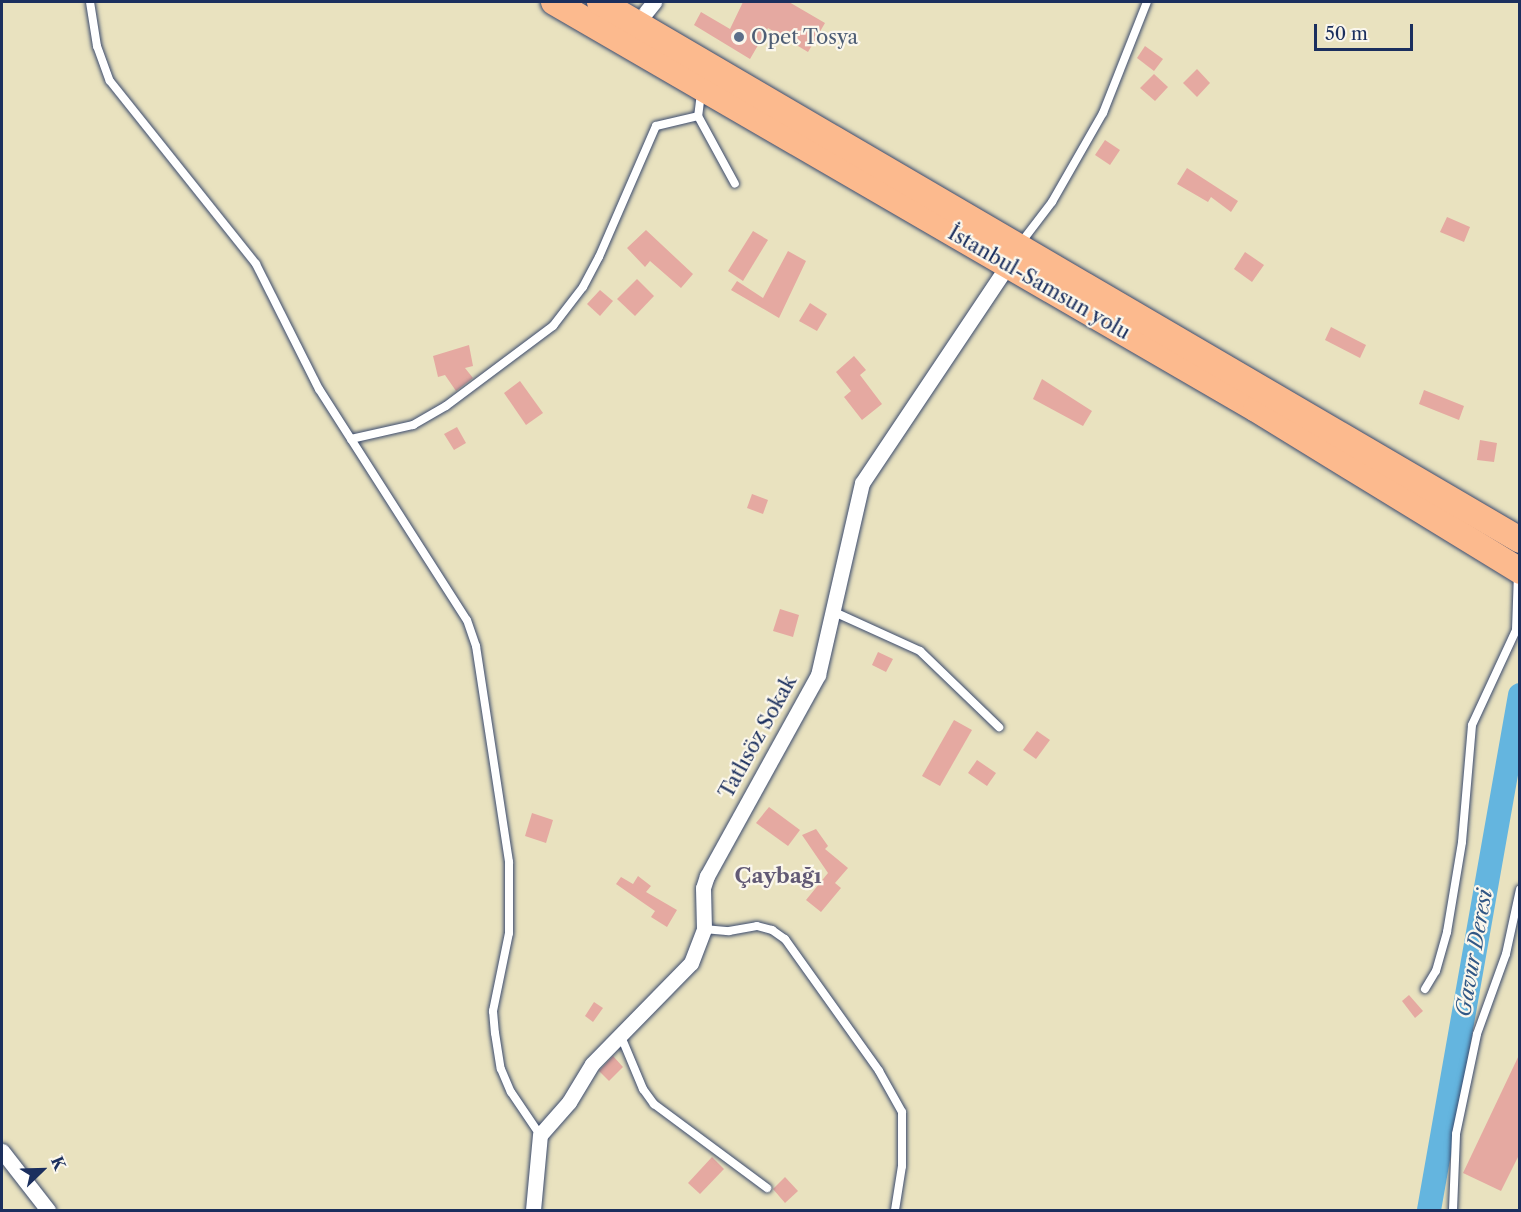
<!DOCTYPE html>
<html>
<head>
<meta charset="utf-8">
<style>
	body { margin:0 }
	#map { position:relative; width:1521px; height:1212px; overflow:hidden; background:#e9e2bf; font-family:"Libre Caslon Text",serif }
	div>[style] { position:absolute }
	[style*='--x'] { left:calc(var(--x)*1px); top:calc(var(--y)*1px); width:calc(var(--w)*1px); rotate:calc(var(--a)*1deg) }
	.river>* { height:24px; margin:-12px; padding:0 12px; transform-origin:12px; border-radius:12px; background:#64b5df }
	.building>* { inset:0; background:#e5a9a1 }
	.roads { filter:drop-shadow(0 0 2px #3a4a6d) drop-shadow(0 0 2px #3a4a6d) }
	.service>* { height:8px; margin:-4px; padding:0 4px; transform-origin:4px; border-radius:4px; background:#fff }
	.minor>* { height:15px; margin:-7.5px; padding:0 7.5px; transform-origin:7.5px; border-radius:7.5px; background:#fff }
	.trunk>* { height:26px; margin:-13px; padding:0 13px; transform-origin:13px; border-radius:13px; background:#fcba8e }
	.dots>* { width:16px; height:16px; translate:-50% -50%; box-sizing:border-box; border:3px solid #fbf7ec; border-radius:50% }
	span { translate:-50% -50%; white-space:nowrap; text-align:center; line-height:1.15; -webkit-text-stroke:4.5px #fbf7ec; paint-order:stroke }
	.service-label { font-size:20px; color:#4e5e75 }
	.left { translate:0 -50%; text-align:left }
	.street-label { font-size:20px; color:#1b2f5e }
	.neighbourhood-label { font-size:21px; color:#625a75; font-weight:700 }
	.water-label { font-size:21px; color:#315785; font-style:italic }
	.frame { position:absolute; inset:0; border:3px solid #1b2f5e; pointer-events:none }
	.north { position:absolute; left:12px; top:1140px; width:60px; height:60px; -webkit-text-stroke:4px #fbf7ec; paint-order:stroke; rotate:67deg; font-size:16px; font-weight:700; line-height:24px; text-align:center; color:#1b2f5e }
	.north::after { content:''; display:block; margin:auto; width:21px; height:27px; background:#1b2f5e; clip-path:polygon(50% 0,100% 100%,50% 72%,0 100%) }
	.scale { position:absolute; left:1314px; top:24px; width:99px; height:27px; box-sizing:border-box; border:3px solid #1b2f5e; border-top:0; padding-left:8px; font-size:18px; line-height:21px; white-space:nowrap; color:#1b2f5e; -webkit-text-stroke:4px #fbf7ec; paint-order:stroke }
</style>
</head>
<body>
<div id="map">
	<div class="river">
		<i style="--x:1429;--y:1210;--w:523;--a:-79.98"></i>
	</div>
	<div class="building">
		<i style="clip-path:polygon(743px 2px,789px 2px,825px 23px,808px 52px,768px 28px,750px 59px,694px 25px,701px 12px,730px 29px)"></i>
		<i style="clip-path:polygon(1145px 46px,1163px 59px,1154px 71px,1137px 58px)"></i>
		<i style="clip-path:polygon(1197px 69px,1210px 83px,1197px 97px,1183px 83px)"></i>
		<i style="clip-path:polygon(1154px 74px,1168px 87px,1155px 101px,1140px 88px)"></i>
		<i style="clip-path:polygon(1105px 140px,1120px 150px,1110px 165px,1095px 155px)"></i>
		<i style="clip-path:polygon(1187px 168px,1238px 201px,1231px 212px,1211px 197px,1208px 202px,1177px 184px)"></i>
		<i style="clip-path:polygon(1447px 217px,1470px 227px,1464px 242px,1440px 232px)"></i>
		<i style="clip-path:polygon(646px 230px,693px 274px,681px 288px,650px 261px,645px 267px,627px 248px)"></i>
		<i style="clip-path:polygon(753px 231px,768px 240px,743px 281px,728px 271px)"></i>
		<i style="clip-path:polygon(788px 251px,806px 261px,779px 318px,731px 290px,737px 281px,763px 298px)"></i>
		<i style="clip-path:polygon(1245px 252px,1264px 265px,1252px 282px,1234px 269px)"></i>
		<i style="clip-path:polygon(637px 279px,654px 296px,635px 316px,617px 299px)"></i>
		<i style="clip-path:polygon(600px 290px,613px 301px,600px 316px,587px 304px)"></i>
		<i style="clip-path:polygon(810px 303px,827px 314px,817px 331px,799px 321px)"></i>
		<i style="clip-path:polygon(1331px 327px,1366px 345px,1360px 358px,1325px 340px)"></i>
		<i style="clip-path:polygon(469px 345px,473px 366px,465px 368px,473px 378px,456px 391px,445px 375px,438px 377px,433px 356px)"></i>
		<i style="clip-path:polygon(854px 356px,866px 370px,860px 375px,882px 404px,862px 420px,844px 397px,851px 391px,836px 372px)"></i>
		<i style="clip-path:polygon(1042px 379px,1092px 411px,1083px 426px,1033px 399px)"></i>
		<i style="clip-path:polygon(520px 381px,543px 413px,526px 425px,504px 393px)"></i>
		<i style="clip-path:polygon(1424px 390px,1464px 406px,1459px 420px,1419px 404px)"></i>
		<i style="clip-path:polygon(457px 427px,466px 443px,454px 450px,444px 434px)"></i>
		<i style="clip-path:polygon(1480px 440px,1497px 443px,1494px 462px,1477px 460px)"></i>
		<i style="clip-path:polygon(752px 494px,768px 500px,763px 514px,747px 508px)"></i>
		<i style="clip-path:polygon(780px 609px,799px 615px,793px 637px,773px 631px)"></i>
		<i style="clip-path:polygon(878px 652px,893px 659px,886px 672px,872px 665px)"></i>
		<i style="clip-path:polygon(954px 720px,972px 730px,940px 786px,922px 776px)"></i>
		<i style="clip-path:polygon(1037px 731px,1050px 740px,1036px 759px,1023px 750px)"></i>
		<i style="clip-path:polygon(977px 760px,996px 773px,987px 786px,968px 773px)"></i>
		<i style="clip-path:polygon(769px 807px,800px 830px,788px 846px,756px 823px)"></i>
		<i style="clip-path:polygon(532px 813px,553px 820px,546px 843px,525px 836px)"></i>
		<i style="clip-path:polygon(816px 829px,828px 846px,825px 849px,848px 868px,835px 883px,841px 888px,821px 912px,806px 900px,828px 873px,802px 835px)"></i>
		<i style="clip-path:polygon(638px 876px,651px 886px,646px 892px,677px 910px,667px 927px,651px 917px,655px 911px,616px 884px,621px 877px,633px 884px)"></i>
		<i style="clip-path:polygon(1409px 995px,1423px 1011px,1415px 1018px,1402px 1001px)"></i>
		<i style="clip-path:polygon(594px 1002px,603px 1008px,593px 1022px,585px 1016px)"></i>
		<i style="clip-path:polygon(1520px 1053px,1520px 1153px,1501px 1191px,1463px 1173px)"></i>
		<i style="clip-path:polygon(613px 1056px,623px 1067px,609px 1081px,599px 1071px)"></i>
		<i style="clip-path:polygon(712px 1157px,724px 1169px,700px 1194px,688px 1183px)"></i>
		<i style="clip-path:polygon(785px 1177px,798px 1191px,785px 1203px,773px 1189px)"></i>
	</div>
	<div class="roads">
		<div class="service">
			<i style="--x:90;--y:2;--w:45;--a:81"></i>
			<i style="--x:97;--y:46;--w:37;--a:70"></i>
			<i style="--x:110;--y:81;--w:234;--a:51.4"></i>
			<i style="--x:256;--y:264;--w:140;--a:63.3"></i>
			<i style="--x:319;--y:389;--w:274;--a:57.4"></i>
			<i style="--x:467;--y:620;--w:28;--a:71"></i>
			<i style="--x:476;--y:646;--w:219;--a:81.3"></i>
			<i style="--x:509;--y:862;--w:71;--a:90"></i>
			<i style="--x:509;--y:933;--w:80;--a:101.6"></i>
			<i style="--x:493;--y:1011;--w:22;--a:85"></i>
			<i style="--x:495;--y:1033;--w:36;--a:81"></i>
			<i style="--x:501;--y:1069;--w:25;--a:67"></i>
			<i style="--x:511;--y:1092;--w:52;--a:56"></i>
			<i style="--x:701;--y:93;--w:23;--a:97"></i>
			<i style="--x:698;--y:116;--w:77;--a:61.4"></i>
			<i style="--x:1020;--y:244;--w:53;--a:-52.7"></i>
			<i style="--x:1052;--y:202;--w:103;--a:-60.2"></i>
			<i style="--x:1103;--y:113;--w:119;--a:-68.4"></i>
			<i style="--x:351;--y:439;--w:64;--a:-12.7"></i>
			<i style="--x:413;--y:425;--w:38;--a:-30"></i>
			<i style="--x:446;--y:406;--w:134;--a:-36.8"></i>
			<i style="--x:553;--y:326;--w:49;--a:-52.4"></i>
			<i style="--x:583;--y:287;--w:34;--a:-62"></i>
			<i style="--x:599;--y:257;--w:143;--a:-66.5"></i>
			<i style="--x:656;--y:126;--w:43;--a:-13.4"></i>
			<i style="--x:832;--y:611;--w:97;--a:24.4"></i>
			<i style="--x:920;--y:651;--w:110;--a:43.9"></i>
			<i style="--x:704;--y:929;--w:25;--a:5"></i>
			<i style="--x:729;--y:931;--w:28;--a:-10"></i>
			<i style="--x:757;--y:926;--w:16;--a:15"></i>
			<i style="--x:772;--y:930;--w:16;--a:35"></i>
			<i style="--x:785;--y:939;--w:162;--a:54.5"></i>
			<i style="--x:879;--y:1071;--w:47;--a:60.7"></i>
			<i style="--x:902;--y:1112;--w:54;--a:90"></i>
			<i style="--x:902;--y:1166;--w:45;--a:99"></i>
			<i style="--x:1425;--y:989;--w:21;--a:-59"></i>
			<i style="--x:1436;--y:971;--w:41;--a:-74.2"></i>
			<i style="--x:1447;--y:932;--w:91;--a:-80.5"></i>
			<i style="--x:1462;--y:842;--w:117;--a:-85.1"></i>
			<i style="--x:1472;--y:725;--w:105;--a:-65.1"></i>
			<i style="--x:1516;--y:630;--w:57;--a:-88"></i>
			<i style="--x:620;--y:1034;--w:60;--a:67.3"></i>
			<i style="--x:643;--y:1089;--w:19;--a:54"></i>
			<i style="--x:654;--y:1104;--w:141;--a:36.6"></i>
			<i style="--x:1453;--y:1210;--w:76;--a:-87.7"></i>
			<i style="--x:1456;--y:1134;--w:102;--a:-78.1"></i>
			<i style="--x:1477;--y:1034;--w:85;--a:-70.1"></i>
			<i style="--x:1506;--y:954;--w:66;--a:-77.8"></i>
		</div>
		<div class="minor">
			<i style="--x:646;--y:12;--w:13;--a:-51"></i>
			<i style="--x:2;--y:1151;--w:75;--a:52.1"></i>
			<i style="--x:533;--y:1210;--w:75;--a:-84.7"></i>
			<i style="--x:540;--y:1135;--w:44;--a:-48.7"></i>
			<i style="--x:569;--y:1102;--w:44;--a:-58.8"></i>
			<i style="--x:592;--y:1064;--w:141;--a:-45.6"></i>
			<i style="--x:691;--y:963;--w:36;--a:-69"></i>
			<i style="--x:704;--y:929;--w:41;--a:-91.4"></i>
			<i style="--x:703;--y:888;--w:13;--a:-72"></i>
			<i style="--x:707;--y:876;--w:230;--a:-61.1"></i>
			<i style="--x:818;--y:675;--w:197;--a:-77.1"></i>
			<i style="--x:862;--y:483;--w:262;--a:-56.2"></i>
		</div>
		<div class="trunk">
			<i style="--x:554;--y:2;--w:811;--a:30.1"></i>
			<i style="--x:1256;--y:409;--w:310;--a:31.5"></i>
			<i style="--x:600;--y:2;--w:1066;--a:30.32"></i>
		</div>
	</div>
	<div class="dots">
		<i style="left:739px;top:37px;background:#5c6f8a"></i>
	</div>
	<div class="service-label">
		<span class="left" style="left:751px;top:37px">Opet Tosya</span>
	</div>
	<div class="street-label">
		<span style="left:1039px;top:283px;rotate:30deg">İstanbul-Samsun yolu</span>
		<span style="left:758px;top:737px;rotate:-61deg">Tatlısöz Sokak</span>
	</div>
	<div class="neighbourhood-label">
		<span style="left:778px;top:876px">Çaybağı</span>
	</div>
	<div class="water-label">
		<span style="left:1474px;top:953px;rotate:-80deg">Gavur Deresi</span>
	</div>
	<div class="frame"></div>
	<div class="north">K</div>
	<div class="scale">50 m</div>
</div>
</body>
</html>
